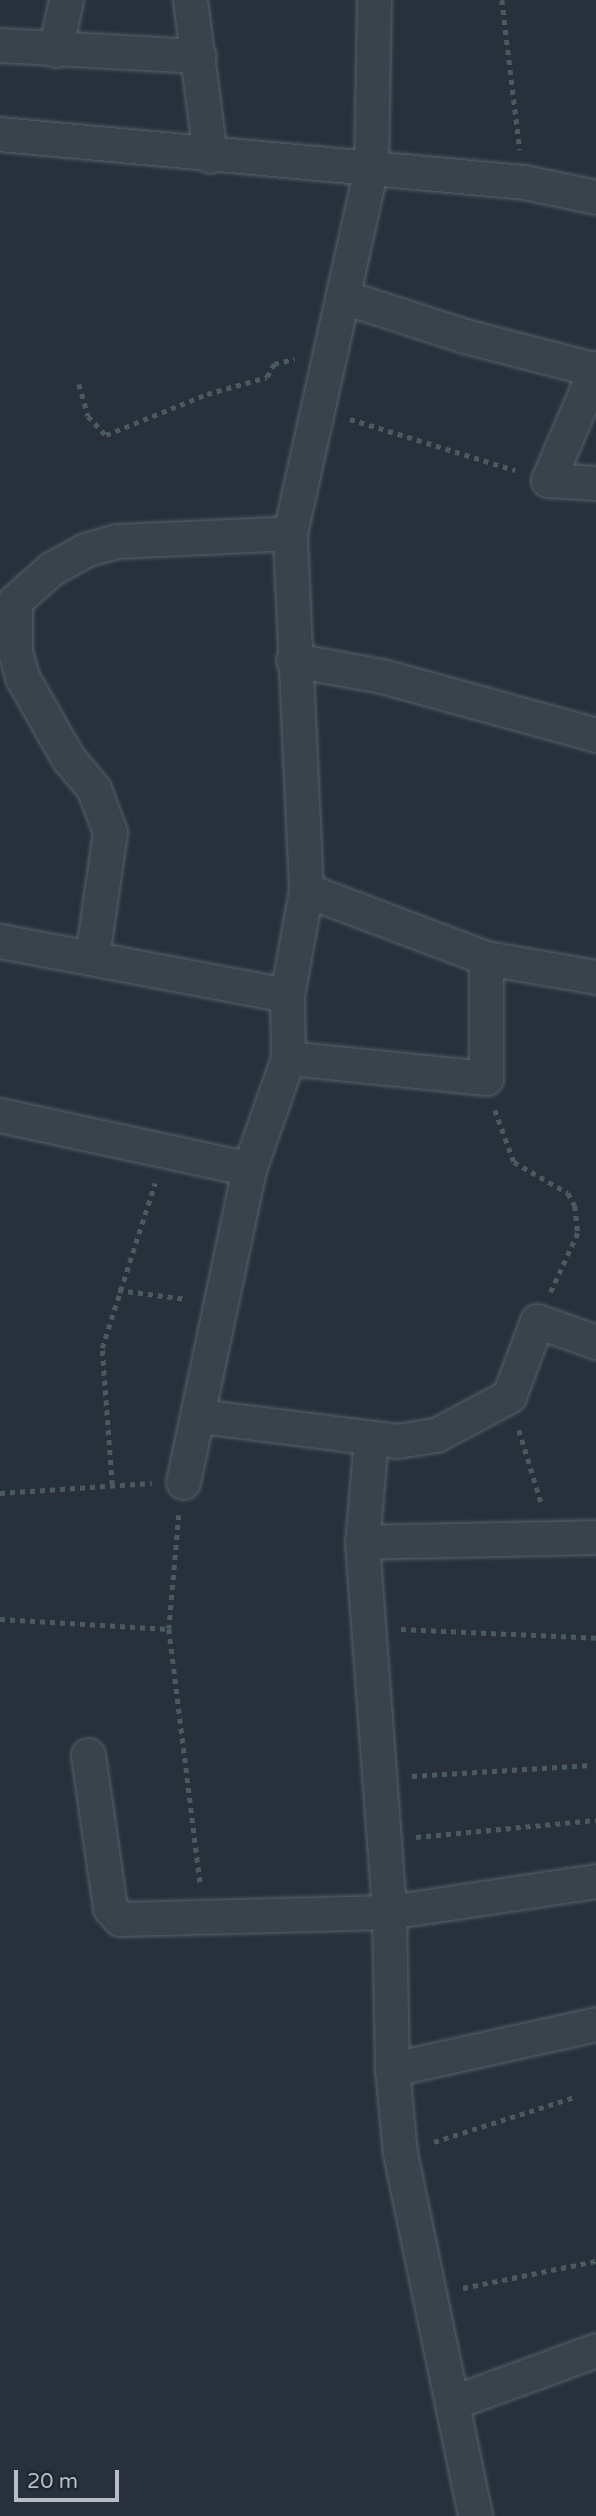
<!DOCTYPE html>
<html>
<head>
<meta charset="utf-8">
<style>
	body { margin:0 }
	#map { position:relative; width:596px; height:2516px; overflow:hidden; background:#27303b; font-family:"Varela Round",sans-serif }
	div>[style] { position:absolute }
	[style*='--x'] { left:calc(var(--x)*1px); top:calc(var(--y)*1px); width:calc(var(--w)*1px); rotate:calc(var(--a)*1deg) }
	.path>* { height:4.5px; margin-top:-2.25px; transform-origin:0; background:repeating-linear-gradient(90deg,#4a5b5d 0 5px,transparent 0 10px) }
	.roads { filter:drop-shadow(0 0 2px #586069) drop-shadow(0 0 2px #586069) }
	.street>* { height:33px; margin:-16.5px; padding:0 16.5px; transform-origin:16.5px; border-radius:16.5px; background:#3a424b }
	span { translate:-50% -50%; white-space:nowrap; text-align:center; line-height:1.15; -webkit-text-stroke:5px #1f2730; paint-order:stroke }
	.scale { position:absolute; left:14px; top:2470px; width:105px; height:32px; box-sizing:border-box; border:4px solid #b6bdc7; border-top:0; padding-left:9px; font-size:21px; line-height:24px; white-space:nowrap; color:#b6bdc7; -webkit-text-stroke:5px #1f2730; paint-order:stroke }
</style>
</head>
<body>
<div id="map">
	<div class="path">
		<i style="--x:502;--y:0;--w:151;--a:83.2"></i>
		<i style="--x:79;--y:384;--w:33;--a:74"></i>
		<i style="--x:88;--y:416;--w:26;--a:47"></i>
		<i style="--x:106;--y:435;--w:109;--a:-22.1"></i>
		<i style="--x:207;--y:394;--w:62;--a:-15.8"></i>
		<i style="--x:267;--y:377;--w:15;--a:-62"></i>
		<i style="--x:274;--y:364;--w:21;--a:-14"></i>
		<i style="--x:350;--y:419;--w:173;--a:17.2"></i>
		<i style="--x:495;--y:1110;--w:55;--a:69.9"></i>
		<i style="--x:514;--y:1162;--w:62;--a:29.9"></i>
		<i style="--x:568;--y:1193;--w:15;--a:62"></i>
		<i style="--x:575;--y:1206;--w:27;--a:84"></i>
		<i style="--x:578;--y:1233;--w:65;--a:114.6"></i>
		<i style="--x:118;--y:1290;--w:69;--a:7.5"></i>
		<i style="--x:519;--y:1430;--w:78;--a:73"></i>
		<i style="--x:112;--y:1485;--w:137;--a:-94.2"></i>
		<i style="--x:102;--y:1348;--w:173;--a:-72.2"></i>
		<i style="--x:0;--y:1493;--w:152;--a:-3.8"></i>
		<i style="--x:179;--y:1515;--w:114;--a:95"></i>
		<i style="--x:169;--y:1629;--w:255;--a:83"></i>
		<i style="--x:0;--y:1619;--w:169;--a:3.4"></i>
		<i style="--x:401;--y:1629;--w:195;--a:2.6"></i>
		<i style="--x:412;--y:1776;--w:179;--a:-3.5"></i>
		<i style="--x:416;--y:1837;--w:181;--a:-5.4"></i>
		<i style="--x:434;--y:2142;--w:147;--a:-17.8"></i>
		<i style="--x:463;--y:2288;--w:136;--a:-11.5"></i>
	</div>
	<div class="roads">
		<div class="street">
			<i style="--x:190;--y:0;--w:157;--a:82.7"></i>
			<i style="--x:0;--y:45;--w:199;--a:3.2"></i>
			<i style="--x:55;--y:50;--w:51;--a:-77.6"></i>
			<i style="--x:0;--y:134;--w:526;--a:5.23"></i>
			<i style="--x:524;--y:182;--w:74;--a:11.8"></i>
			<i style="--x:344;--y:297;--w:127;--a:17.9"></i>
			<i style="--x:465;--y:336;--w:135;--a:14.5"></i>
			<i style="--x:596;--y:368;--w:122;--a:113.2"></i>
			<i style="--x:548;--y:480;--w:48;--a:3.6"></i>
			<i style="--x:293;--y:660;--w:90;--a:10.2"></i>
			<i style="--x:382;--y:676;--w:222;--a:15.4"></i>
			<i style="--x:306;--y:890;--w:192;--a:20.7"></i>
			<i style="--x:486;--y:958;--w:112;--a:9.8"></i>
			<i style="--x:0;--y:941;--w:292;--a:10.7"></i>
			<i style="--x:92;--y:957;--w:126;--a:-81.8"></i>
			<i style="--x:110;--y:832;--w:46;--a:-110.4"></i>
			<i style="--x:94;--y:789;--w:40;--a:-130"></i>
			<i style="--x:68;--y:758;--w:93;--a:-119.6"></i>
			<i style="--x:22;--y:677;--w:27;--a:-105"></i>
			<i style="--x:15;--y:651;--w:50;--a:-90"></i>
			<i style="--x:15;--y:601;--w:48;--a:-41.6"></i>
			<i style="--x:51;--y:569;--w:39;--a:-29"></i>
			<i style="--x:85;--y:550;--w:33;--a:-16"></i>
			<i style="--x:117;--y:541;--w:173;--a:-2.6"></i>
			<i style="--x:288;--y:1058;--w:199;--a:5.8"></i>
			<i style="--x:486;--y:1078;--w:120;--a:-90"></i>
			<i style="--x:0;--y:1115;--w:255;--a:12.2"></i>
			<i style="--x:200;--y:1416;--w:199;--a:7.2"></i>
			<i style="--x:397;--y:1441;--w:39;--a:-9"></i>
			<i style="--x:436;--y:1435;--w:83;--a:-28.1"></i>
			<i style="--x:509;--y:1396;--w:80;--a:-69.5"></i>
			<i style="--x:537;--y:1321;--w:63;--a:19.6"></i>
			<i style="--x:371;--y:1438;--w:104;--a:94.9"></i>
			<i style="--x:362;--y:1542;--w:371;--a:85.8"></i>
			<i style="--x:389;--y:1912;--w:157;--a:88.9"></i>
			<i style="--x:392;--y:2069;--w:84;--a:84.6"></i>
			<i style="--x:400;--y:2153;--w:371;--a:78.3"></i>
			<i style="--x:183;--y:1482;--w:320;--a:-78.1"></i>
			<i style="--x:249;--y:1169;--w:118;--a:-70.6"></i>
			<i style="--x:288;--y:1058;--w:63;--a:-90.9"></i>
			<i style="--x:287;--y:995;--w:107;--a:-79.7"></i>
			<i style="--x:306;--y:890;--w:357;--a:-92.6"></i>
			<i style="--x:290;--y:533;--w:373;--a:-77.5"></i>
			<i style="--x:371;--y:169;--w:169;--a:-89"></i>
			<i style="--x:362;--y:1542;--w:234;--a:-1.2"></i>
			<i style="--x:88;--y:1755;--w:155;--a:81.8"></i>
			<i style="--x:110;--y:1908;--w:15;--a:48"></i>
			<i style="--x:120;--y:1919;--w:269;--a:-1.5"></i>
			<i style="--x:389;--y:1912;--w:209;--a:-8.5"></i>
			<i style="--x:392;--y:2069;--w:209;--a:-12.4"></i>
			<i style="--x:454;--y:2402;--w:151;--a:-20.1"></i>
		</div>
	</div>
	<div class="scale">20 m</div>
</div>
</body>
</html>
